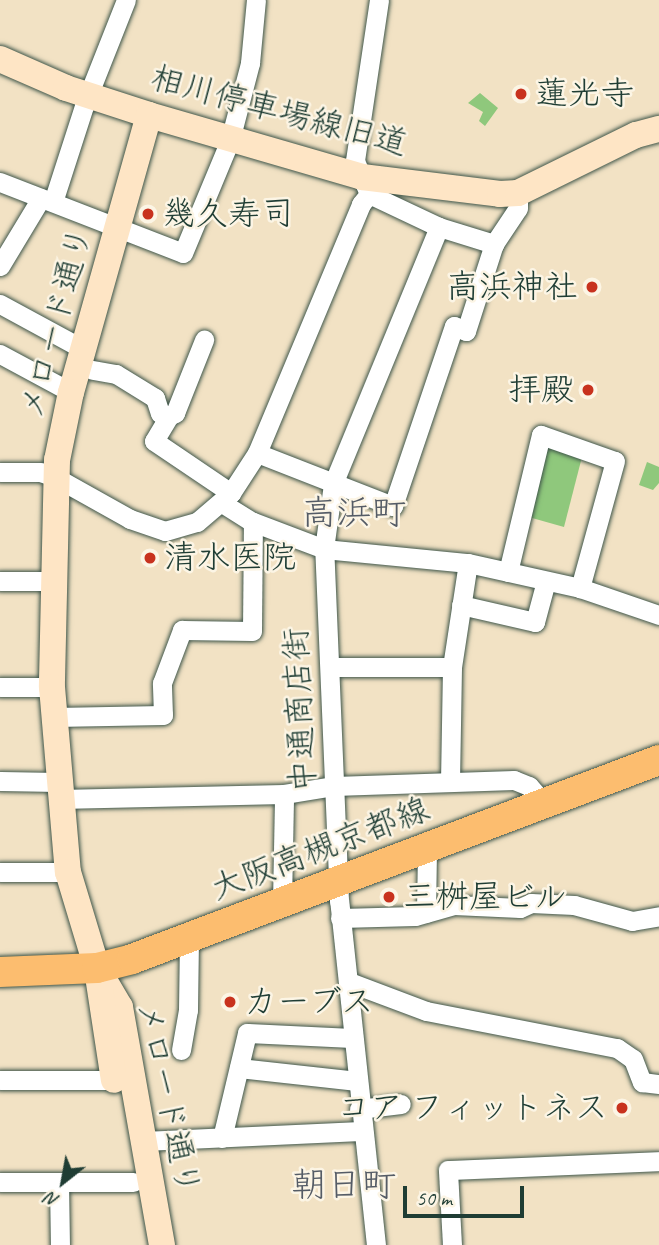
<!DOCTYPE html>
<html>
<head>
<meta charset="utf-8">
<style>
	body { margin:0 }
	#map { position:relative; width:659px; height:1245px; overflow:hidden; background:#f2e2c4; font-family:Caveat,"Klee One",sans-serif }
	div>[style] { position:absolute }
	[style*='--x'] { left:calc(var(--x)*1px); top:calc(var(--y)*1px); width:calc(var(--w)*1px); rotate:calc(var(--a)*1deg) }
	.green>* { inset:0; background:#8fc87c }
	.roads { filter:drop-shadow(0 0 2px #3f564a) drop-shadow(0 0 2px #3f564a) }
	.street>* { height:19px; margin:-9.5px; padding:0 9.5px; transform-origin:9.5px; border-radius:9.5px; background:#fff }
	.secondary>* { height:26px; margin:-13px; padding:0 13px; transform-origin:13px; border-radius:13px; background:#fee5c5 }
	.primary>* { height:30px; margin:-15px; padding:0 15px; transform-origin:15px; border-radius:15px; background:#fcbd6f }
	.dots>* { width:19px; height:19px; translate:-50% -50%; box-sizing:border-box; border:4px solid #fcf5e5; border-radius:50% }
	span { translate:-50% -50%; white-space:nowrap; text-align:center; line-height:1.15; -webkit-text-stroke:5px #fcf5e5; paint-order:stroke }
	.poi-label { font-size:33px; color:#1f3d34 }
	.left { translate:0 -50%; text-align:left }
	.right { translate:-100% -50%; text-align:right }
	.street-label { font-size:33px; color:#1f3d34 }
	.neighbourhood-label { font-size:35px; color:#555c66 }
	.north { position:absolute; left:28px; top:1147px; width:70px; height:70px; -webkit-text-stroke:5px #fcf5e5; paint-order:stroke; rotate:211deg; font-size:19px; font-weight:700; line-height:28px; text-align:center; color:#1f3d34 }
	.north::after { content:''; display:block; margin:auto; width:24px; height:32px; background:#1f3d34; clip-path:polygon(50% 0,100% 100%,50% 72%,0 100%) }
	.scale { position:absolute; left:403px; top:1186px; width:121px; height:32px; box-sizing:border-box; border:4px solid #1f3d34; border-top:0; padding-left:9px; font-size:21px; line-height:24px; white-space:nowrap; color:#1f3d34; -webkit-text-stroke:5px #fcf5e5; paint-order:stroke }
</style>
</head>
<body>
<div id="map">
	<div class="green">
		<i style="clip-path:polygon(480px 93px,498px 108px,485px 126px,479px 121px,483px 112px,468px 103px)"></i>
		<i style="clip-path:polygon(544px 443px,583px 453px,564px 527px,525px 516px)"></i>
		<i style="clip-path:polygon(647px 462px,659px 467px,659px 483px,653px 490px,639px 485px)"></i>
	</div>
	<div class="roads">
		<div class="street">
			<i style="--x:379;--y:0;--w:163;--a:98.5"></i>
			<i style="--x:355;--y:161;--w:36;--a:67"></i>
			<i style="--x:369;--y:194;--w:77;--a:25.2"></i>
			<i style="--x:439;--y:227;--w:58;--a:17.2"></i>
			<i style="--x:0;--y:182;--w:196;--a:21.2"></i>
			<i style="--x:183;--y:253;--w:122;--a:-67.4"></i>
			<i style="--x:230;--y:140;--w:80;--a:-75.4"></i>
			<i style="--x:250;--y:63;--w:63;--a:-84.6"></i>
			<i style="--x:53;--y:202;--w:101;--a:-72.1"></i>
			<i style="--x:84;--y:106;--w:114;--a:-68.4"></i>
			<i style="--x:0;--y:266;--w:79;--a:-58.9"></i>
			<i style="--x:0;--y:304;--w:94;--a:28.5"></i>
			<i style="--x:0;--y:354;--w:81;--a:28.2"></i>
			<i style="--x:93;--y:370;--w:23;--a:10"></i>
			<i style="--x:116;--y:374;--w:46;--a:31.6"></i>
			<i style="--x:155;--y:398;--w:16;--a:72"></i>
			<i style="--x:160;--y:413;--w:9;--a:18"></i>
			<i style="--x:169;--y:416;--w:7;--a:-27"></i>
			<i style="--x:175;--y:413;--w:79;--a:-68.3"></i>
			<i style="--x:169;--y:416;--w:29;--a:121"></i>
			<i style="--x:154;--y:441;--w:93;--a:34"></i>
			<i style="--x:257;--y:453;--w:146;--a:21.3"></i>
			<i style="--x:393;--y:506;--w:190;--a:-71.3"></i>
			<i style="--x:454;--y:326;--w:13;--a:23"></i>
			<i style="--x:466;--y:331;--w:91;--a:-72.2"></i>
			<i style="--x:494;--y:244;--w:43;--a:-56.3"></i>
			<i style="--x:518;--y:208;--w:15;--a:-90"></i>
			<i style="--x:0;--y:472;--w:40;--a:0"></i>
			<i style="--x:40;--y:472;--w:16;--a:18"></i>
			<i style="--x:55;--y:477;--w:86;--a:29.2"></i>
			<i style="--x:130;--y:519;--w:37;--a:19"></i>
			<i style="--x:165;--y:531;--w:33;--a:-16"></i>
			<i style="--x:197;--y:522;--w:45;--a:-40.5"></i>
			<i style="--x:231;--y:493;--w:48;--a:-57"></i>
			<i style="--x:257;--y:453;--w:270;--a:-67.3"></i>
			<i style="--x:361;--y:204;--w:13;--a:-51"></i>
			<i style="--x:222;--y:503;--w:36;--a:32"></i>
			<i style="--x:253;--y:522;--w:76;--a:20.8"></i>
			<i style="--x:324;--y:549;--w:145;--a:5.6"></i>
			<i style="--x:468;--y:563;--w:115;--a:12.6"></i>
			<i style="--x:580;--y:588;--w:83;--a:18.9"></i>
			<i style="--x:508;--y:572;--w:141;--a:-76.5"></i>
			<i style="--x:541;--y:435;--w:78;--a:19.4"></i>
			<i style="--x:615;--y:461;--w:132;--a:105.4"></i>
			<i style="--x:0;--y:581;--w:53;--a:0"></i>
			<i style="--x:461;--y:605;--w:76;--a:12.9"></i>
			<i style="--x:535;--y:622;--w:42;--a:-75"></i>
			<i style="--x:330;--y:667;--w:122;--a:0"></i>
			<i style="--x:0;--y:687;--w:52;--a:0"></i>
			<i style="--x:54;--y:717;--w:109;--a:-1.1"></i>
			<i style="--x:163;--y:715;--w:32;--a:-92"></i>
			<i style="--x:162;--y:683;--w:57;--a:-69.3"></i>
			<i style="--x:182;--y:630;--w:70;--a:0.8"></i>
			<i style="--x:252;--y:631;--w:109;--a:-89.5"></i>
			<i style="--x:0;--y:781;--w:58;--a:1"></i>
			<i style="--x:450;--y:782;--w:115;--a:-89"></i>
			<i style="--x:452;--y:667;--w:105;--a:-81.3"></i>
			<i style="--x:59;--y:799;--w:225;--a:-1.3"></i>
			<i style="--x:284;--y:794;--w:51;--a:-9.1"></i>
			<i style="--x:334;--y:786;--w:180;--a:-1.9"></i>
			<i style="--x:514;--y:780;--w:16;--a:22"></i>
			<i style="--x:529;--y:786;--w:21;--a:49"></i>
			<i style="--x:0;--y:872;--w:68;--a:0"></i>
			<i style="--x:282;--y:903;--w:109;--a:-88.9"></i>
			<i style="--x:426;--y:913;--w:66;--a:-89.1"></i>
			<i style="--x:340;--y:918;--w:75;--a:-1.5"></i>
			<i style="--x:415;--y:916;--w:41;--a:-15.8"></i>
			<i style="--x:454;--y:905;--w:66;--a:2.6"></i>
			<i style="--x:520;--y:908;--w:12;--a:-24"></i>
			<i style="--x:531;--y:903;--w:43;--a:2.7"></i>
			<i style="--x:574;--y:905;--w:60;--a:15.4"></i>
			<i style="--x:632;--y:921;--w:27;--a:-10"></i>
			<i style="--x:349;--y:982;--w:82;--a:20.6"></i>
			<i style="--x:426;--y:1011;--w:195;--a:11"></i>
			<i style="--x:617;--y:1048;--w:19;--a:35"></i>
			<i style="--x:633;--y:1059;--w:25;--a:69"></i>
			<i style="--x:642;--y:1082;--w:17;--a:7"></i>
			<i style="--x:181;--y:1050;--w:41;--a:-80.1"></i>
			<i style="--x:188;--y:1010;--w:72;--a:-89.2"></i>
			<i style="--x:239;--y:1068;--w:119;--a:6.3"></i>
			<i style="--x:0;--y:1080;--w:114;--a:0"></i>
			<i style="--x:359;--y:1109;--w:42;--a:-6.8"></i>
			<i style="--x:222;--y:1138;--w:108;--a:-76.6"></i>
			<i style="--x:247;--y:1033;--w:106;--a:2.7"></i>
			<i style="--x:142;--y:1141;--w:220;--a:-2.6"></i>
			<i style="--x:0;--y:1182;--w:133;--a:0"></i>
			<i style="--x:59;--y:1183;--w:62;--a:89.1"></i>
			<i style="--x:376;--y:1245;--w:346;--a:-96.1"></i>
			<i style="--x:339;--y:901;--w:352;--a:-92.4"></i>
			<i style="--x:324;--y:549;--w:66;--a:-82.1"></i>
			<i style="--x:333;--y:484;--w:278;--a:-67.6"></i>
			<i style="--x:452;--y:1245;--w:75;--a:-93.1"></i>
			<i style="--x:448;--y:1170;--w:211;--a:-2.4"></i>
		</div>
		<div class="secondary">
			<i style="--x:0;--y:59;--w:72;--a:23.7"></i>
			<i style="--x:66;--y:88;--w:87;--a:18"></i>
			<i style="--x:149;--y:115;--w:222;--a:16.2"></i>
			<i style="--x:362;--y:177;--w:139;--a:7"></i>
			<i style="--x:500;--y:194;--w:18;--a:-3"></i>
			<i style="--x:518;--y:193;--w:131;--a:-26.2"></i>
			<i style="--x:636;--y:135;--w:24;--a:-15"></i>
			<i style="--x:149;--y:115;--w:288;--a:105.7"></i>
			<i style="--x:71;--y:392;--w:69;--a:101.6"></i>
			<i style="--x:57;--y:460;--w:227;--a:91.3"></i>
			<i style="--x:52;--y:687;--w:186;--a:85.1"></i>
			<i style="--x:68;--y:872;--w:100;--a:73.2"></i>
			<i style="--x:97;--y:968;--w:45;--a:59.5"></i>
			<i style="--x:120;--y:1007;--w:242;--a:80"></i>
			<i style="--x:98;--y:976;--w:105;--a:81.3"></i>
		</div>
		<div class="primary">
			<i style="--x:0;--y:972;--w:97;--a:-2.4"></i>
			<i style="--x:97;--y:968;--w:36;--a:-14"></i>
			<i style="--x:132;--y:959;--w:563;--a:-20.69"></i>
		</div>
	</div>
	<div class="dots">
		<i style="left:521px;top:94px;background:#c8321e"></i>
		<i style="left:148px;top:214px;background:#c8321e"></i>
		<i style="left:592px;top:287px;background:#c8321e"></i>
		<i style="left:588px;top:390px;background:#c8321e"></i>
		<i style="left:150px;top:558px;background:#c8321e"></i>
		<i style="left:389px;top:897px;background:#c8321e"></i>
		<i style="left:230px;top:1002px;background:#c8321e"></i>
		<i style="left:622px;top:1108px;background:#c8321e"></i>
	</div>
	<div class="poi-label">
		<span class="left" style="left:535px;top:94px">蓮光寺</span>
		<span class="left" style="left:162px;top:214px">幾久寿司</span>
		<span class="right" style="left:578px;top:287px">高浜神社</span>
		<span class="right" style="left:574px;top:390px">拝殿</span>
		<span class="left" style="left:164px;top:558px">清水医院</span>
		<span class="left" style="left:403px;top:897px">三桝屋ビル</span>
		<span class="left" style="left:244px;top:1002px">カーブス</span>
		<span class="right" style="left:608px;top:1108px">コア フィットネス</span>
	</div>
	<div class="street-label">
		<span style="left:279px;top:111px;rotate:15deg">相川停車場線旧道</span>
		<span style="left:56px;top:323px;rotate:-75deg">メロード通り</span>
		<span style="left:300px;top:710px;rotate:-93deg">中通商店街</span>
		<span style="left:320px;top:849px;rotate:-21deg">大阪高槻京都線</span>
		<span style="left:168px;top:1098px;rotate:78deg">メロード通り</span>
	</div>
	<div class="neighbourhood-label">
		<span style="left:354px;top:513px">高浜町</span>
		<span style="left:344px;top:1185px">朝日町</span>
	</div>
	<div class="north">N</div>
	<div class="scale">50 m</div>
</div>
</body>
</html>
